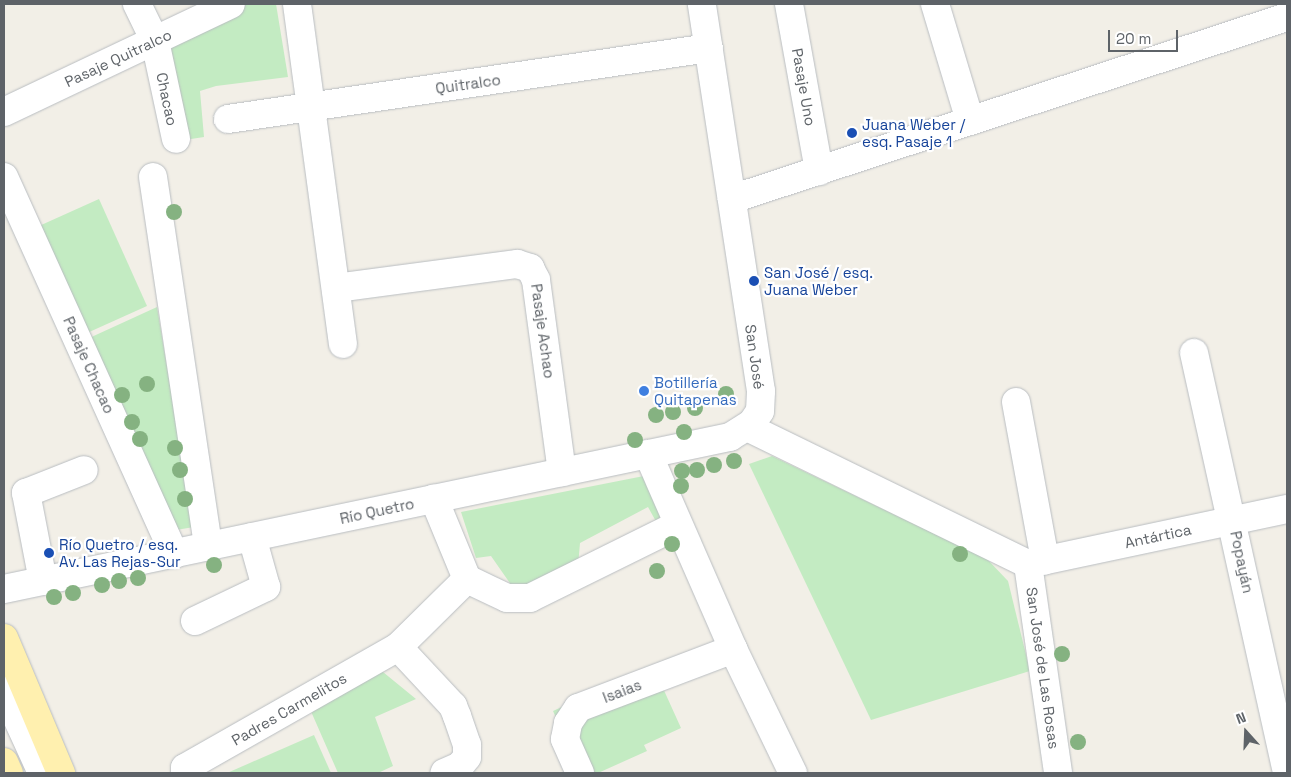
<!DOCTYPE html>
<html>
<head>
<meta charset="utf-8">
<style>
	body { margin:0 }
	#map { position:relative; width:1291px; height:777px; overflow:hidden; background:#f2efe7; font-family:"Space Grotesk",sans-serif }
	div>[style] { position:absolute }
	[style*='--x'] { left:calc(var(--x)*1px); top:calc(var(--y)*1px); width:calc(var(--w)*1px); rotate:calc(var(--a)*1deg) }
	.green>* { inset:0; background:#c3ebc2 }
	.roads { filter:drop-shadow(0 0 1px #b9bdc1) drop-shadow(0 0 1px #b9bdc1) }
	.minor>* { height:28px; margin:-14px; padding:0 14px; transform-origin:14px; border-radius:14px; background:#fff }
	.major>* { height:28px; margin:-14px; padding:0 14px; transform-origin:14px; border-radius:14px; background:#fff0af }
	.trees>* { width:16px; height:16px; margin:-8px; border-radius:50%; background:#85b281 }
	.dots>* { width:14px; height:14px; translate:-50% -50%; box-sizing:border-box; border:2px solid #fff; border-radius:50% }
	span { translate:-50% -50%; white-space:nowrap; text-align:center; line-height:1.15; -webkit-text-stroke:4.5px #fff; paint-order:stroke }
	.street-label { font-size:15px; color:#5e6368 }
	.transit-label { font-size:15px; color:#164399 }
	.left { translate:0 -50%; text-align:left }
	.shop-label { font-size:15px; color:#366cbe }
	.frame { position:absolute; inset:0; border:5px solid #5e6368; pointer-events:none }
	.north { position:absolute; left:1221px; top:707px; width:50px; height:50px; -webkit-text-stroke:4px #fff; paint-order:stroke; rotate:340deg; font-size:14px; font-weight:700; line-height:20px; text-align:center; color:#5e6368 }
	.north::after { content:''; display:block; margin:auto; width:18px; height:22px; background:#5e6368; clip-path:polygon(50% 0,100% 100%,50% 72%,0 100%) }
	.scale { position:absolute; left:1108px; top:30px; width:70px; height:22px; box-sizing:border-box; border:2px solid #5e6368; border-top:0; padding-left:6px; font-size:15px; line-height:18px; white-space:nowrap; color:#5e6368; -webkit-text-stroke:4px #fff; paint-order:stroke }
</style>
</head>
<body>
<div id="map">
	<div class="green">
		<i style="clip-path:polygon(241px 4px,276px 4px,288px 77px,216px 86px,200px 91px,204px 137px,178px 141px,152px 48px)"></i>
		<i style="clip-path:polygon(99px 199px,147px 306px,87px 333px,39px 226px)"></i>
		<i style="clip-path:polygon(157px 307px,194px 527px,158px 533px,74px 345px)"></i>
		<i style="clip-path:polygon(772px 456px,987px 559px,1008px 581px,1030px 671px,871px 720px,749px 464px)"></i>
		<i style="clip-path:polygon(649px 475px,667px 512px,658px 525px,648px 507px,580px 543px,578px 566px,514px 589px,491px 556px,476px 558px,461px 512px)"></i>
		<i style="clip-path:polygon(372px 663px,416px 699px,375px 717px,393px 766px,378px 773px,338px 773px,306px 700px)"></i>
		<i style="clip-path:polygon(620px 680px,662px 686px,681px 728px,644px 745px,647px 751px,598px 773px,581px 773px,553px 711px)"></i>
		<i style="clip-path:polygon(314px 735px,331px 773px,227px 773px)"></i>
	</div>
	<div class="roads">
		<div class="minor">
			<i style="--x:137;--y:4;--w:41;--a:64.1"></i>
			<i style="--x:155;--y:41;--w:100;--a:77.9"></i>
			<i style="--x:297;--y:4;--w:343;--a:82.3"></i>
			<i style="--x:789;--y:4;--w:170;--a:79.8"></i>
			<i style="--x:935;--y:4;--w:122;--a:73.3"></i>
			<i style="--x:4;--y:112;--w:251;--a:-25.4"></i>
			<i style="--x:228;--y:119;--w:486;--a:-8.4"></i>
			<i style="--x:4;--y:177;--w:414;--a:65.7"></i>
			<i style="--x:153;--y:177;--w:373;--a:81.5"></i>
			<i style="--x:732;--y:199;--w:584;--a:-18.16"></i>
			<i style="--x:336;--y:288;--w:183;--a:-7.6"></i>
			<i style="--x:517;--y:264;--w:14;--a:17"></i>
			<i style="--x:530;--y:268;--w:13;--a:63"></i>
			<i style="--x:536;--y:280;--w:194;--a:82.3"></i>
			<i style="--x:1194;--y:353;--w:429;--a:77.5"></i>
			<i style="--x:1016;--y:402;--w:161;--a:79.6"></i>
			<i style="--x:747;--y:427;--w:313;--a:26"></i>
			<i style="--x:648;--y:454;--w:213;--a:66.4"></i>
			<i style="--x:733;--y:649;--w:138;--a:64.2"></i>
			<i style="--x:1028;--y:564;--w:265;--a:-12"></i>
			<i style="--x:1028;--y:564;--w:211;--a:81.8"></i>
			<i style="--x:467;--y:579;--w:44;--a:25.4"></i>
			<i style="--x:507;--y:598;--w:23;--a:0"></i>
			<i style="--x:530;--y:598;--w:165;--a:-26.3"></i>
			<i style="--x:43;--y:581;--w:90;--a:-100.9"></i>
			<i style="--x:26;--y:493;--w:62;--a:-21.6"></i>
			<i style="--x:4;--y:589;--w:742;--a:-11.83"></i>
			<i style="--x:730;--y:437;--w:26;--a:-32"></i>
			<i style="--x:752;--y:423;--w:14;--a:-56"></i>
			<i style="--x:760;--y:411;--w:20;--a:-87"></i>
			<i style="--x:761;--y:391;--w:391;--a:-98.7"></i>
			<i style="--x:195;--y:621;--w:79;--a:-25.6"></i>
			<i style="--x:266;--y:587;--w:52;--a:-105.6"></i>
			<i style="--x:398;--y:647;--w:81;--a:47"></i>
			<i style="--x:453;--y:706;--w:11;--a:68"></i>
			<i style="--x:457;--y:716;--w:31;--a:71"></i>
			<i style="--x:467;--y:745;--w:12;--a:90"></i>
			<i style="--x:467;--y:757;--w:11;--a:128"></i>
			<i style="--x:460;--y:766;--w:17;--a:156"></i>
			<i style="--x:4;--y:690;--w:91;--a:65.4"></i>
			<i style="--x:185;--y:773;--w:5;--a:-90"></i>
			<i style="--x:185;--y:768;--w:245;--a:-29.6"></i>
			<i style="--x:398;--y:647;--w:97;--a:-44.6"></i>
			<i style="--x:467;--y:579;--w:87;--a:-112.4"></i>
			<i style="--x:580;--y:773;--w:37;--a:-114"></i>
			<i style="--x:565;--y:739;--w:16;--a:-79"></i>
			<i style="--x:568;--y:723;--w:18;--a:-56"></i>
			<i style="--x:578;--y:708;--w:166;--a:-20.8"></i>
		</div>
		<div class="major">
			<i style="--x:4;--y:638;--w:147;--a:67.1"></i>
			<i style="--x:4;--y:762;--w:12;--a:66"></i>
		</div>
	</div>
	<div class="trees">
		<i style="left:174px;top:212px"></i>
		<i style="left:147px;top:384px"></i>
		<i style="left:726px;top:394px"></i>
		<i style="left:122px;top:395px"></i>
		<i style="left:695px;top:408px"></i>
		<i style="left:673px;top:412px"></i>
		<i style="left:656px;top:415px"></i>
		<i style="left:132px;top:422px"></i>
		<i style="left:684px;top:432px"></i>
		<i style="left:140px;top:439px"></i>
		<i style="left:635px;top:440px"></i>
		<i style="left:175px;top:448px"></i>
		<i style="left:734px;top:461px"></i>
		<i style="left:714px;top:465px"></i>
		<i style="left:180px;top:470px"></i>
		<i style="left:697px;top:470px"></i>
		<i style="left:682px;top:471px"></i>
		<i style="left:681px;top:486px"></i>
		<i style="left:185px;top:499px"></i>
		<i style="left:672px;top:544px"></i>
		<i style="left:960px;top:554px"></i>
		<i style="left:214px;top:565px"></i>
		<i style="left:657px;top:571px"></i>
		<i style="left:138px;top:578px"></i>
		<i style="left:119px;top:581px"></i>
		<i style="left:102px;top:585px"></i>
		<i style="left:73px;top:593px"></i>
		<i style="left:54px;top:597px"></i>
		<i style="left:1062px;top:654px"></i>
		<i style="left:1078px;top:742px"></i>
	</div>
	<div class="dots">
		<i style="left:852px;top:133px;background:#1a4fb4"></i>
		<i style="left:754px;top:281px;background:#1a4fb4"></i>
		<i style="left:644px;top:391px;background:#3f7fe0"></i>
		<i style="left:49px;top:553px;background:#1a4fb4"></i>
	</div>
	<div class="street-label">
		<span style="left:118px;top:58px;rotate:-25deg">Pasaje Quitralco</span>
		<span style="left:468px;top:84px;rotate:-8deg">Quitralco</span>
		<span style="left:804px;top:87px;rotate:80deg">Pasaje Uno</span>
		<span style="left:167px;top:99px;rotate:78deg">Chacao</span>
		<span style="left:543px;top:331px;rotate:82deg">Pasaje Achao</span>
		<span style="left:755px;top:357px;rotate:82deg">San José</span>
		<span style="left:89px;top:365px;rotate:66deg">Pasaje Chacao</span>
		<span style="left:377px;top:511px;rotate:-12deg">Río Quetro</span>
		<span style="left:1158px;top:536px;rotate:-12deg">Antártica</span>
		<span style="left:1242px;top:562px;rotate:78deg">Popayán</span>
		<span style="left:1043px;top:668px;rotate:82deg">San José de Las Rosas</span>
		<span style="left:622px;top:691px;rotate:-21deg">Isaias</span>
		<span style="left:289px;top:709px;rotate:-30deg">Padres Carmelitos</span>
	</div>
	<div class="transit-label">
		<span class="left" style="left:862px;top:133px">Juana Weber /<br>esq. Pasaje 1</span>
		<span class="left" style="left:764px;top:281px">San José / esq.<br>Juana Weber</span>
		<span class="left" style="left:59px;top:553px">Río Quetro / esq.<br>Av. Las Rejas-Sur</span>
	</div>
	<div class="shop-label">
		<span class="left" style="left:654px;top:391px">Botillería<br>Quitapenas</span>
	</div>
	<div class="frame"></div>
	<div class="north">N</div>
	<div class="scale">20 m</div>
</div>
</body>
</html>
